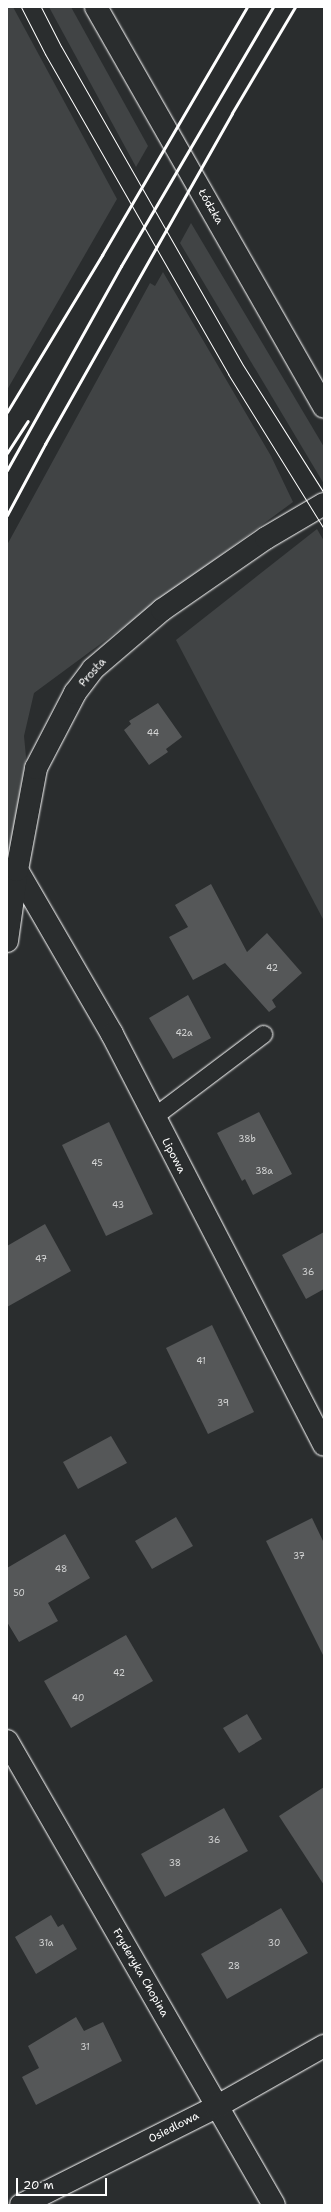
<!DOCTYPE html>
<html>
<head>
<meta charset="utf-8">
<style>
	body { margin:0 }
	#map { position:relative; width:331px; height:2212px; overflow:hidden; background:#2a2d2e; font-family:"Shantell Sans",sans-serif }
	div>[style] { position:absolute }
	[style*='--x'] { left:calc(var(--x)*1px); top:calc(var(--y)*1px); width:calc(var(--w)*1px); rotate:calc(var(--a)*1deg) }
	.green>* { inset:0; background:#414445 }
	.building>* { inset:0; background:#555758 }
	.roads { filter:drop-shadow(0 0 1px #fff) drop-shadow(0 0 1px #fff) }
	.lane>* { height:17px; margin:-8.5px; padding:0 8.5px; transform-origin:8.5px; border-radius:8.5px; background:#2a2d2e }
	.street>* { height:22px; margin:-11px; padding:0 11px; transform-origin:11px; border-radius:11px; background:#2a2d2e }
	.primary>* { height:22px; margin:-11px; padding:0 11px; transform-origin:11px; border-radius:11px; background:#2a2d2e }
	.tram>* { height:1px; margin:-0.5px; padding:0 0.5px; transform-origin:0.5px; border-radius:0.5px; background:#fff }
	.rail>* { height:3px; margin:-1.5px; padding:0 1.5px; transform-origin:1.5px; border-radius:1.5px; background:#fff }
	span { translate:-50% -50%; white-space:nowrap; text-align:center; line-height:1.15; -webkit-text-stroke:4px #2a2d2e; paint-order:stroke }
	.number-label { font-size:9px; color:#d4d5d5 }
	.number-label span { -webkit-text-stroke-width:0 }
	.street-label { font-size:11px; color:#fff }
	.frame { position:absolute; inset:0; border:8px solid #fff; pointer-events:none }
	.scale { position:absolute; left:16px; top:2178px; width:91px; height:18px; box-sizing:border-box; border:2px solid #fff; border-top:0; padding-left:5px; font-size:12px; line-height:14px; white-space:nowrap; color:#fff; -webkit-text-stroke:3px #2a2d2e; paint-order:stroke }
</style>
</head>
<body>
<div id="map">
	<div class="green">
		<i style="clip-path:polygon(7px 7px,13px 7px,117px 199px,7px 390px)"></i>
		<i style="clip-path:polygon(49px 7px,71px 7px,148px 146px,136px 167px)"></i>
		<i style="clip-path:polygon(191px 223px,324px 447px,324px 484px,180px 243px)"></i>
		<i style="clip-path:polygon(163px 272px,271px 456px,293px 502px,34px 693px,24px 736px,26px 757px,7px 869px,7px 545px,150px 283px,155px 286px)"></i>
		<i style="clip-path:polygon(317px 529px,324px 541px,324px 921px,176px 640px)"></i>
	</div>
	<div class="building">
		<i style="clip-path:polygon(158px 703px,182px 737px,166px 749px,168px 752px,149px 765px,124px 730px,131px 724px,129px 721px)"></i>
		<i style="clip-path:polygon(211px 884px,247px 952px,267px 933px,302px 973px,272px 1000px,276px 1007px,269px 1012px,225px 963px,193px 980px,169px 937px,188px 927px,175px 905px)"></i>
		<i style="clip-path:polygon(188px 995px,211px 1038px,173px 1059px,149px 1018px)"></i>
		<i style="clip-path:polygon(259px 1112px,292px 1174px,253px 1195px,245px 1179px,242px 1181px,217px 1133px)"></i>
		<i style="clip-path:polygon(109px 1122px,153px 1214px,106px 1236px,62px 1145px)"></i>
		<i style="clip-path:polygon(45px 1224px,71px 1271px,7px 1307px,7px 1246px)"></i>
		<i style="clip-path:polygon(324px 1232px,324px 1289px,306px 1299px,282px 1255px)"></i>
		<i style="clip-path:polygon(212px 1325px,254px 1412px,208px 1434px,166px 1348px)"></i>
		<i style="clip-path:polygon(111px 1436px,127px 1463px,78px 1489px,63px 1462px)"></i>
		<i style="clip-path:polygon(176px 1517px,193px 1546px,152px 1569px,135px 1541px)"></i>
		<i style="clip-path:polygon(312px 1518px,324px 1543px,324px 1657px,266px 1541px)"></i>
		<i style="clip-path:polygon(65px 1534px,90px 1578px,48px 1603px,58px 1621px,19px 1642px,7px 1622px,7px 1568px)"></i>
		<i style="clip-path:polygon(126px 1635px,153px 1681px,71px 1728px,44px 1681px)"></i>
		<i style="clip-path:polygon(247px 1714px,262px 1739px,239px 1753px,223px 1728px)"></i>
		<i style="clip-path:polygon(324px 1787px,324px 1885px,279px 1816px)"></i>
		<i style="clip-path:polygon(224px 1808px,248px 1851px,165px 1897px,141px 1854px)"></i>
		<i style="clip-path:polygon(281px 1908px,308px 1953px,227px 1999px,201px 1954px)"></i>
		<i style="clip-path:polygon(51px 1915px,58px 1927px,63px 1924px,77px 1949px,36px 1974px,15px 1937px)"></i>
		<i style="clip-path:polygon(76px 2017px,84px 2031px,103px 2022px,122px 2061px,36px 2105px,22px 2077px,39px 2068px,28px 2046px)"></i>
	</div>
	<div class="roads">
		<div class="lane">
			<i style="--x:153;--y:1117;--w:138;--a:-37"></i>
		</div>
		<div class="street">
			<i style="--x:17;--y:870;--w:190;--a:59.9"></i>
			<i style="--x:112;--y:1034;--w:462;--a:62.7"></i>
			<i style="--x:7;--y:941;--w:72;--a:-82"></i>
			<i style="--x:17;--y:870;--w:104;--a:-79.4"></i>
			<i style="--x:36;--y:768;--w:85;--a:-62.5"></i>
			<i style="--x:75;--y:693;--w:30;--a:-53"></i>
			<i style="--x:93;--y:669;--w:91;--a:-40.5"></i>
			<i style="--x:162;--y:610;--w:126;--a:-34.7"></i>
			<i style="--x:266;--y:538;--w:67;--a:-30.4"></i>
			<i style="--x:7;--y:1741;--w:535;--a:60.08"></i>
			<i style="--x:21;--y:2205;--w:218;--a:-26.7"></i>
			<i style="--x:216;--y:2107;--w:124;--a:-29.5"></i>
		</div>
		<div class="primary">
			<i style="--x:96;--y:7;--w:460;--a:60.3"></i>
		</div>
	</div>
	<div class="tram">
		<i style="--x:21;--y:7;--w:53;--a:62.9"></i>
		<i style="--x:45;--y:54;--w:369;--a:60.2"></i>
		<i style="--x:228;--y:374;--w:182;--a:58.2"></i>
		<i style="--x:41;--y:7;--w:44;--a:62.9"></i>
		<i style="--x:61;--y:46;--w:367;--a:60.3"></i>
		<i style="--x:243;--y:365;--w:151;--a:57.7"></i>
	</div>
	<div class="rail">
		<i style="--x:7;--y:412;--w:184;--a:-58.8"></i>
		<i style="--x:102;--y:255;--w:287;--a:-59.7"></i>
		<i style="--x:7;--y:453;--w:38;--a:-57"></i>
		<i style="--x:7;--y:470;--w:234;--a:-60.8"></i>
		<i style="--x:121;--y:266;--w:300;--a:-59.6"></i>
		<i style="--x:7;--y:515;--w:81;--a:-61.8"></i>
		<i style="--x:45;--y:444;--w:380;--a:-60.5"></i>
		<i style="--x:232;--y:113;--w:123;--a:-59.3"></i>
	</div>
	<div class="number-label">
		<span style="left:153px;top:733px">44</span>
		<span style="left:272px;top:968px">42</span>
		<span style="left:184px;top:1033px">42a</span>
		<span style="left:247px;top:1139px">38b</span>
		<span style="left:97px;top:1163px">45</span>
		<span style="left:264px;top:1171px">38a</span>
		<span style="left:118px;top:1205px">43</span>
		<span style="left:41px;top:1259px">47</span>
		<span style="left:308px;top:1272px">36</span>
		<span style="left:201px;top:1361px">41</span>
		<span style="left:223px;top:1403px">39</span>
		<span style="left:299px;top:1556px">37</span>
		<span style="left:61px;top:1569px">48</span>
		<span style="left:19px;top:1593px">50</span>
		<span style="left:119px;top:1673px">42</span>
		<span style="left:78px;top:1698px">40</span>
		<span style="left:214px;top:1840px">36</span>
		<span style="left:175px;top:1863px">38</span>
		<span style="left:46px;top:1943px">31a</span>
		<span style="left:274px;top:1943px">30</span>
		<span style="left:234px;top:1966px">28</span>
		<span style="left:85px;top:2047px">31</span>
	</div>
	<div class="street-label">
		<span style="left:210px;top:207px;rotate:60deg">Łódzka</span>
		<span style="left:93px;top:673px;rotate:-48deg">Prosta</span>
		<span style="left:173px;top:1156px;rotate:62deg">Lipowa</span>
		<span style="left:140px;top:1973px;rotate:60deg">Fryderyka Chopina</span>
		<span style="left:174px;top:2128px;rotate:-27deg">Osiedlowa</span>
	</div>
	<div class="frame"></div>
	<div class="scale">20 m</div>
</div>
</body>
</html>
